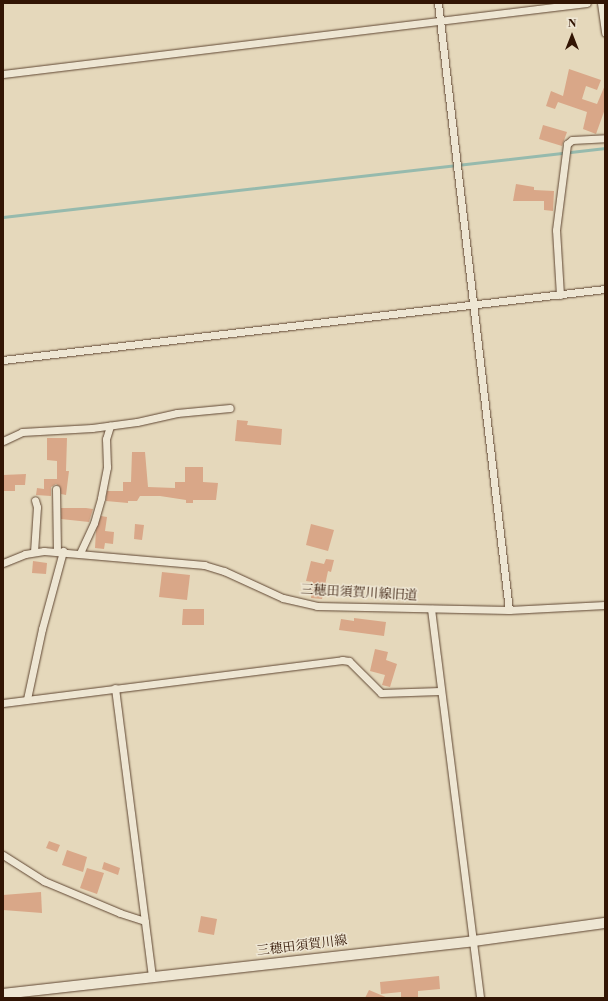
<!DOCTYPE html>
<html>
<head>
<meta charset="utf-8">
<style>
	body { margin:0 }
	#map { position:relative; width:608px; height:1001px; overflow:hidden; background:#e5d8bb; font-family:"Libre Bodoni","Noto Serif JP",serif }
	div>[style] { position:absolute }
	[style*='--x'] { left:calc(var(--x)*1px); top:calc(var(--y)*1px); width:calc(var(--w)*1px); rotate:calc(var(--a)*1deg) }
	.stream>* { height:2.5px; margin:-1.25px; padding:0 1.25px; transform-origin:1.25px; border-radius:1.25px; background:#96baad }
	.building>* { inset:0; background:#d9a788 }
	.roads { filter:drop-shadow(0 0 1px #5f4632) drop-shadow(0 0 1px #5f4632) }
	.minor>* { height:7px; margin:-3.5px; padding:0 3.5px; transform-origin:3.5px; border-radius:3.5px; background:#eee6d3 }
	.secondary>* { height:10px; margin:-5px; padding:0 5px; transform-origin:5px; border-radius:5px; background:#eee6d3 }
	span { translate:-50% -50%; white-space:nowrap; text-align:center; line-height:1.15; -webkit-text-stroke:3px #eee6d3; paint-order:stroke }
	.street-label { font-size:13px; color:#321504 }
	.frame { position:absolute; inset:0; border:4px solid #321504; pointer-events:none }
	.north { position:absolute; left:552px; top:16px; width:40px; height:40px; -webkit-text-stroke:3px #eee6d3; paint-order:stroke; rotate:0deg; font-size:11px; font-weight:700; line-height:16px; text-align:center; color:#321504 }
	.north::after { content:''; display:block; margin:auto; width:14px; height:18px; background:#321504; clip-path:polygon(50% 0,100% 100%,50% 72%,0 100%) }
</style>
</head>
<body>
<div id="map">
	<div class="stream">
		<i style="--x:3;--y:217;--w:606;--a:-6.54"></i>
	</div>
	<div class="building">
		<i style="clip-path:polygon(569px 69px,601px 80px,597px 90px,586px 86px,582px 99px,597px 104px,605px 85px,605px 109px,596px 134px,583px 129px,587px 112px,558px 102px,555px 109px,546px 106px,551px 91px,563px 96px)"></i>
		<i style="clip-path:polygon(543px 125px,567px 132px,562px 146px,539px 139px)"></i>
		<i style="clip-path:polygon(516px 184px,534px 187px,534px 190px,554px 191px,553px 211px,544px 210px,544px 201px,513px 201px)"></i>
		<i style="clip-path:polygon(237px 420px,248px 421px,247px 425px,282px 429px,281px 445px,235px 441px)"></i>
		<i style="clip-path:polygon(47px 438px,67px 438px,66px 471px,69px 471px,66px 495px,61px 494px,60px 487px,56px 484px,51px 487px,51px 496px,36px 495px,37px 488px,44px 489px,44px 479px,57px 479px,57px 461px,47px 460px)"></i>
		<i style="clip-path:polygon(132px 452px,145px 452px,148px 487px,175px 488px,175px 482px,185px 482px,185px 467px,203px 467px,203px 482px,218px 483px,216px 500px,193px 500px,193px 503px,186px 503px,186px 500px,160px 496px,140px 496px,137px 501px,128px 501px,128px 503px,106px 501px,107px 491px,123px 491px,123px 482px,131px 482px)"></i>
		<i style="clip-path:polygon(26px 474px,25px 485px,15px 485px,15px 491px,3px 491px,3px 475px)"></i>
		<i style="clip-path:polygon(61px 508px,86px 508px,93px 509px,89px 522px,61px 519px)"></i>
		<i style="clip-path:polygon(101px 516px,107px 517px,105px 531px,114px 532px,113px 544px,105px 543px,104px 549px,95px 548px,96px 530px)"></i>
		<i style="clip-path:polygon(135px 524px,144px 525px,142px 540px,134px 539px)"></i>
		<i style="clip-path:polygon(311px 524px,334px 530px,328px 551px,306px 545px)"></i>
		<i style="clip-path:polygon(326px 559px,334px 560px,331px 572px,328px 571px,322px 599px,311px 598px,313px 582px,306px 581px,311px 561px,324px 564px)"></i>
		<i style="clip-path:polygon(33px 561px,47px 563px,46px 574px,32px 573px)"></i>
		<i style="clip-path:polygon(162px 572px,190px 575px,187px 600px,159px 597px)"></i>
		<i style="clip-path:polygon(183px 609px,204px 609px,204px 625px,182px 625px)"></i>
		<i style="clip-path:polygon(354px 618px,386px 622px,384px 636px,339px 630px,341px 619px,354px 621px)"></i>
		<i style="clip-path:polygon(375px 649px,388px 652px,386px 660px,397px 664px,390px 687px,382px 685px,385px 675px,370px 671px)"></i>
		<i style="clip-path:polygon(49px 841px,60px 845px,57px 852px,46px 848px)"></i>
		<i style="clip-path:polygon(67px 850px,87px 857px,83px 872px,62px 865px)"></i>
		<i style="clip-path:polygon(104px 862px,120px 868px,118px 875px,102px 869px)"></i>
		<i style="clip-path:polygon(87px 868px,104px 873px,97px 894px,80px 888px)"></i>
		<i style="clip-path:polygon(41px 892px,42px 913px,3px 910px,3px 895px)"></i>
		<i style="clip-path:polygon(201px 916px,217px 919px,214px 935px,198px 932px)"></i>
		<i style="clip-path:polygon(439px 976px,440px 989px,418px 991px,418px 997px,401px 998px,401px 992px,381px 994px,380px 982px)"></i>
		<i style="clip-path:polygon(369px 990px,388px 998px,365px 998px)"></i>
	</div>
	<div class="roads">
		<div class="minor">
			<i style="--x:438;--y:3;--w:611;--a:83.33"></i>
			<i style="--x:601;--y:3;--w:30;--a:82"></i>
			<i style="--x:3;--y:74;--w:588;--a:-6.93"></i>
			<i style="--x:560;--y:295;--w:65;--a:-93.5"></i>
			<i style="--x:556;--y:230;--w:87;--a:-82.7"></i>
			<i style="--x:567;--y:144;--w:6;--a:-39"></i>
			<i style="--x:572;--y:140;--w:33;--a:-3"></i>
			<i style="--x:3;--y:360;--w:606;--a:-6.73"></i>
			<i style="--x:3;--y:441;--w:21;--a:-25"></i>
			<i style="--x:22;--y:432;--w:70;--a:-3.3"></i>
			<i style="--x:92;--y:428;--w:45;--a:-7.6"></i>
			<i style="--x:137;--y:422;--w:41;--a:-12.7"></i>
			<i style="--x:177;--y:413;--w:53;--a:-5.4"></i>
			<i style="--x:56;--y:489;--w:62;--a:89.1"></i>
			<i style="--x:34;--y:552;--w:45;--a:-86.2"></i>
			<i style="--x:37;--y:507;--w:7;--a:-106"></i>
			<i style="--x:80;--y:553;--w:33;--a:-65"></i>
			<i style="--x:94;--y:523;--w:26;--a:-74"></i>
			<i style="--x:101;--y:498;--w:32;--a:-79"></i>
			<i style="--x:107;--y:467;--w:28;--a:-92"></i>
			<i style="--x:106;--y:439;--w:14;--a:-73"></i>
			<i style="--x:3;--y:563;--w:24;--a:-22"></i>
			<i style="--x:25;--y:554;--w:19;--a:-9"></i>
			<i style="--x:44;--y:551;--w:161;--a:5"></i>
			<i style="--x:204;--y:565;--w:21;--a:17"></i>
			<i style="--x:224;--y:571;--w:65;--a:24.6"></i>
			<i style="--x:283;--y:598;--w:35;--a:13"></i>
			<i style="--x:317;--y:606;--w:192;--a:1.2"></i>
			<i style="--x:509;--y:610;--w:96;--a:-3"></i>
			<i style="--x:431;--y:609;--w:392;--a:82.8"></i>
			<i style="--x:115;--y:688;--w:290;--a:82.7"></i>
			<i style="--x:27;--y:699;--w:72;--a:-77.9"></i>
			<i style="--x:42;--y:629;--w:81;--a:-74.9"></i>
			<i style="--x:3;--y:703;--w:342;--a:-7.2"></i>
			<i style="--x:342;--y:660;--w:7;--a:8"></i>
			<i style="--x:349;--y:661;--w:45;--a:45"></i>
			<i style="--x:381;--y:693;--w:59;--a:-1.9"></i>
			<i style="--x:3;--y:855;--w:49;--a:32.4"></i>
			<i style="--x:44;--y:881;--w:82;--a:22.8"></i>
			<i style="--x:120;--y:913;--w:26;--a:18"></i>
		</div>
		<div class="secondary">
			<i style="--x:3;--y:994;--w:473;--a:-6.4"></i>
			<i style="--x:473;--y:941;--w:133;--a:-7.8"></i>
		</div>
	</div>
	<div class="street-label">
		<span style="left:359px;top:593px;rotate:3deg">三穂田須賀川線旧道</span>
		<span style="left:302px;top:946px;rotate:-7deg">三穂田須賀川線</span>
	</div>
	<div class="frame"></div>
	<div class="north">N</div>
</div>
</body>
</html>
